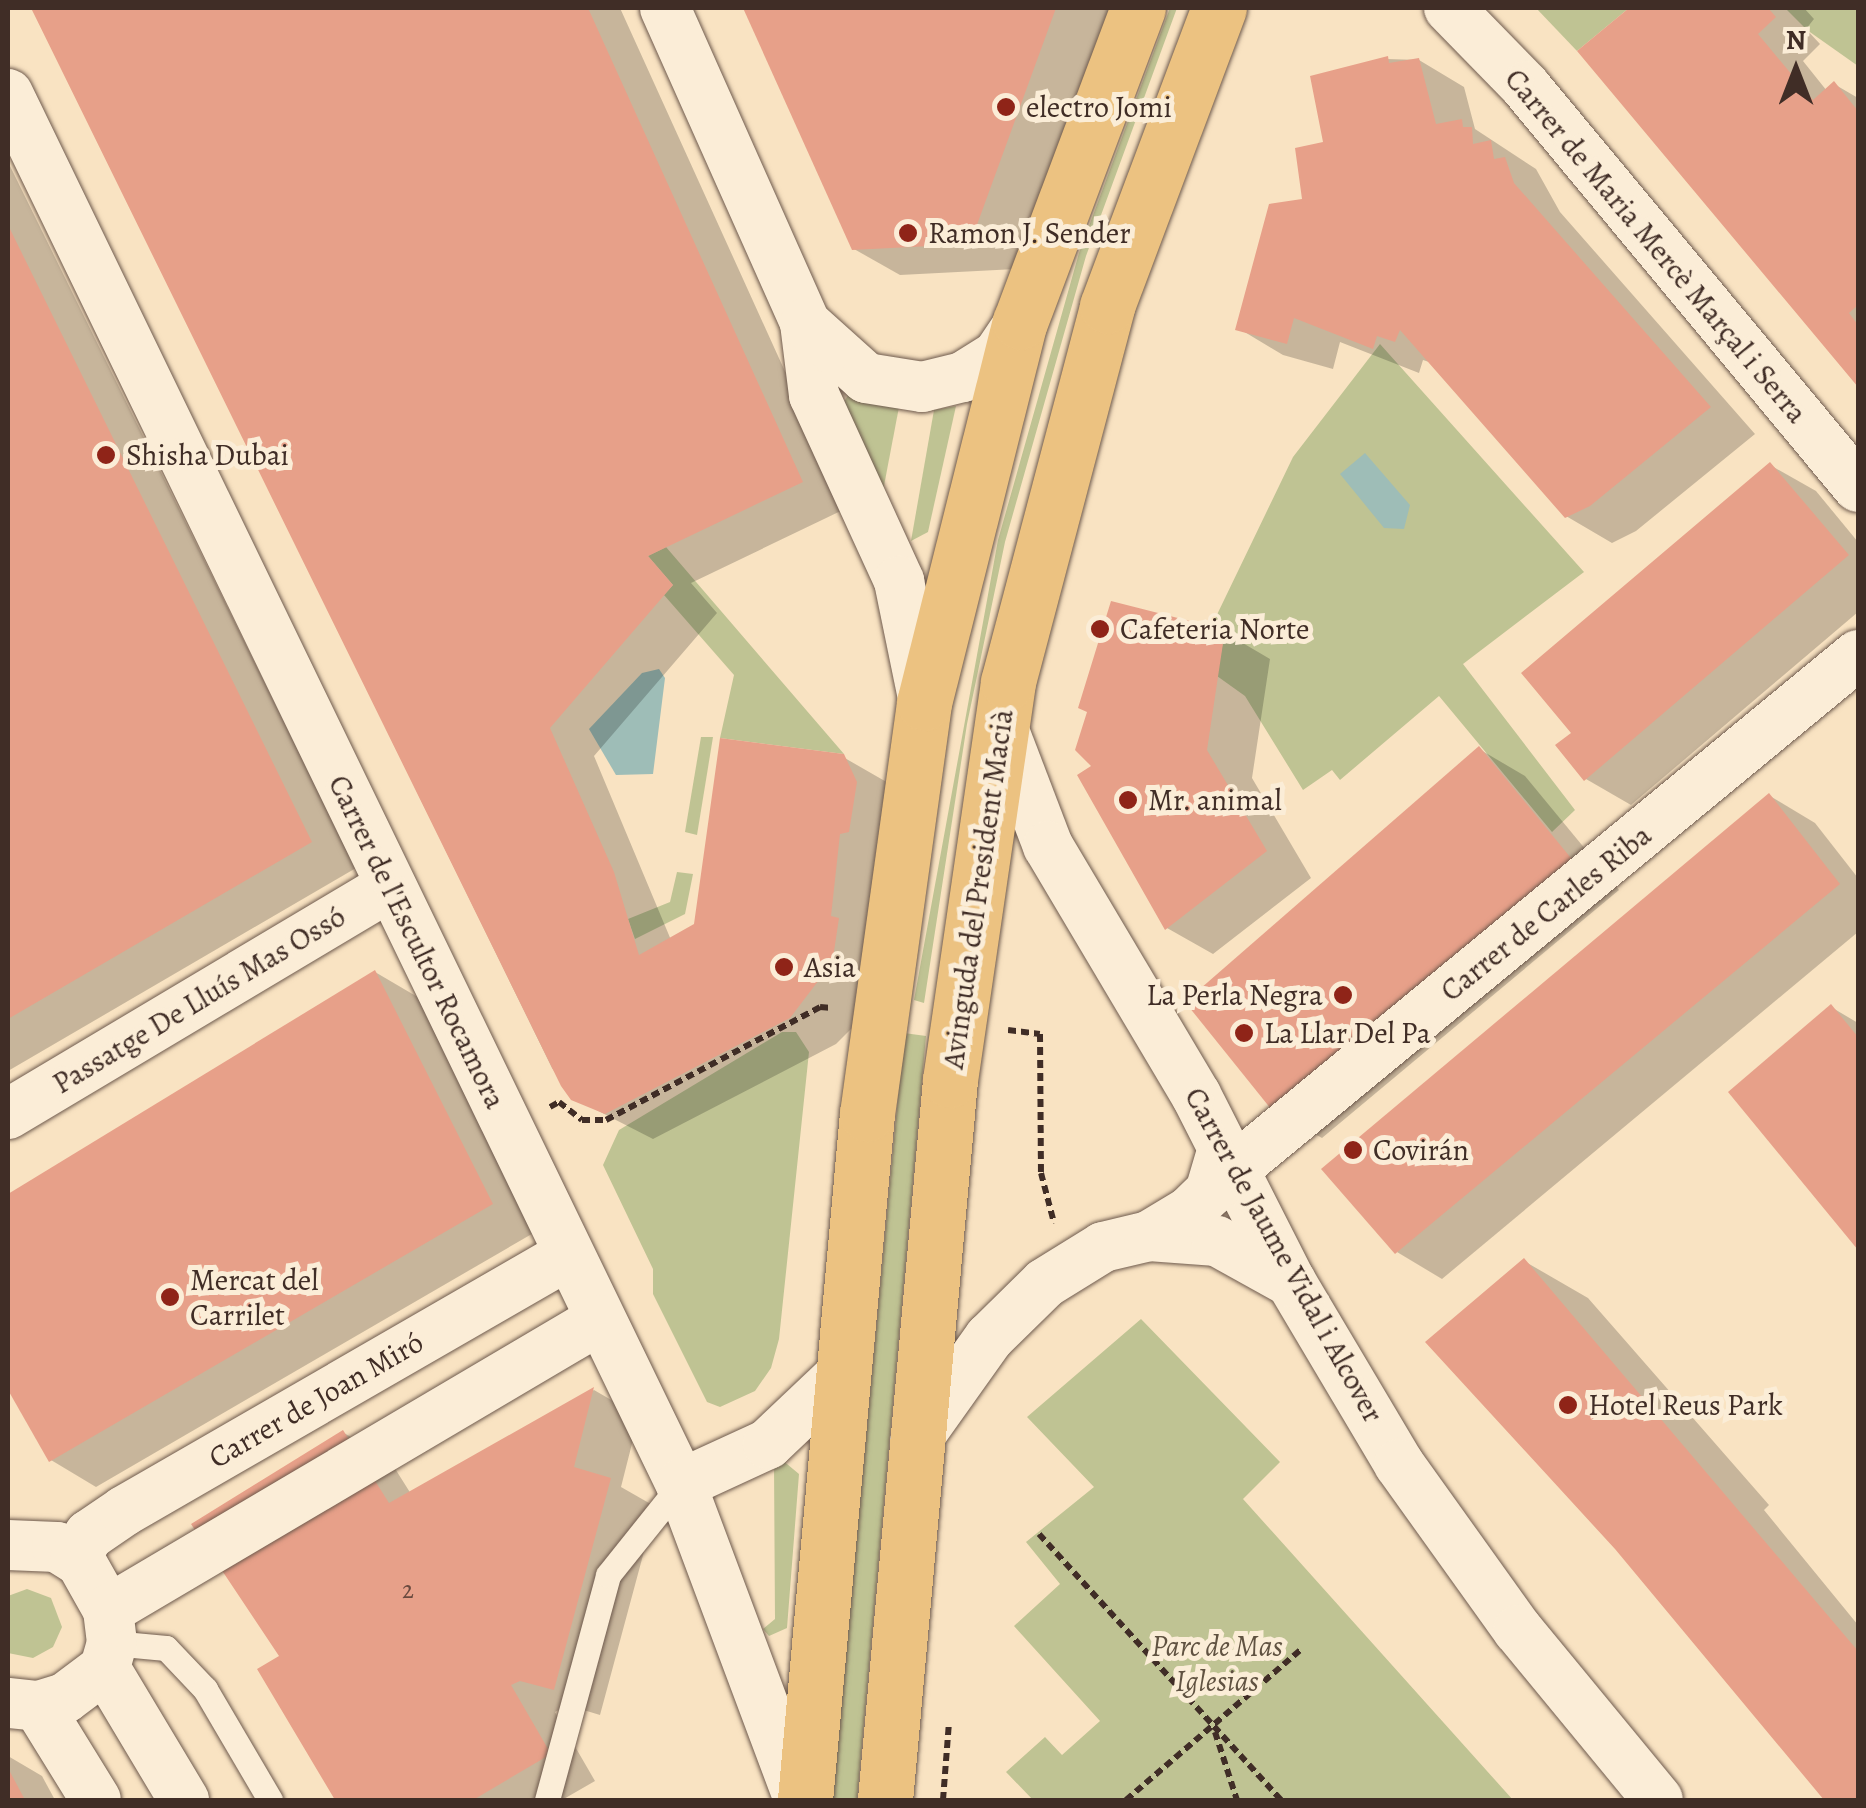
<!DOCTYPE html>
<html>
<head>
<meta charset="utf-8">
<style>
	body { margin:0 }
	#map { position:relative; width:1866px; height:1808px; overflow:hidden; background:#f9e3c2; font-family:Alegreya,serif }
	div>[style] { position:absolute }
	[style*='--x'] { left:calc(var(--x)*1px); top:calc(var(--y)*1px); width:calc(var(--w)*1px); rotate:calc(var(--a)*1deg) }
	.green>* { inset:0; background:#bfc393 }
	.water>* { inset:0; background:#9ebdb7 }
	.shadow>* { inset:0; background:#0003 }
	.building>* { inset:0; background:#e7a089 }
	.path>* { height:6px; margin-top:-3px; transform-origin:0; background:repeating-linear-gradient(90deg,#402d26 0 8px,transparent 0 13px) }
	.roads { filter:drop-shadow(0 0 2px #6e5a4d) drop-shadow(0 0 2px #6e5a4d) }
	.lane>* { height:25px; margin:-12.5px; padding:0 12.5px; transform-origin:12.5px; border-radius:12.5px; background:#fbedd7 }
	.street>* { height:50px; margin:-25px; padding:0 25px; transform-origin:25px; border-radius:25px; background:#fbedd7 }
	.primary>* { height:55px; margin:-27.5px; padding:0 27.5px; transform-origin:27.5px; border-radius:27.5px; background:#ecc281 }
	.dots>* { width:28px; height:28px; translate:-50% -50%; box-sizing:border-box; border:5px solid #fbedd7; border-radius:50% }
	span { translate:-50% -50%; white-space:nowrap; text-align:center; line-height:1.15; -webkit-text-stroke:10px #fbedd7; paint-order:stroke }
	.number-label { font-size:25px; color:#6a4a3f }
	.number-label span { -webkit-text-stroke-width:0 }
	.poi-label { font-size:30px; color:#402d26 }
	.left { translate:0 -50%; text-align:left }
	.right { translate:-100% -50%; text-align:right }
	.street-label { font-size:30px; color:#402d26 }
	.park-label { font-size:30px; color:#605241; font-style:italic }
	.frame { position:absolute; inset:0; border:10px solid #402d26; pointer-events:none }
	.north { position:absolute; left:1746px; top:20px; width:100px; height:100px; -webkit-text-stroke:8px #fbedd7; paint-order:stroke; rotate:0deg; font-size:28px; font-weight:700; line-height:40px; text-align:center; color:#402d26 }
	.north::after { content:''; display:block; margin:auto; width:35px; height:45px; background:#402d26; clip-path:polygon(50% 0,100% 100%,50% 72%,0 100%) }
</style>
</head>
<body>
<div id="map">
	<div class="green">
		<i style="clip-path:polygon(1170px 8px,1177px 8px,1086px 256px,1005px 542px,967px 724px,924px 1003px,914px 1000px,998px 540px,1079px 253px)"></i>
		<i style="clip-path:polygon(1536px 8px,1629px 8px,1577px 51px)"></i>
		<i style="clip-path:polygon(1785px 8px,1858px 8px,1858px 66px,1807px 30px)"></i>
		<i style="clip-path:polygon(1380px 344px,1584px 572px,1463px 664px,1575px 810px,1552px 832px,1439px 696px,1340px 780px,1332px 770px,1303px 790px,1245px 696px,1217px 676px,1225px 630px,1212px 625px,1293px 457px)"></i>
		<i style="clip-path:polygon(850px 392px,899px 407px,883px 491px,844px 402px)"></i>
		<i style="clip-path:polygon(956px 406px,928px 532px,911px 541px,934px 410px)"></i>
		<i style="clip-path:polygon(666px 547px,844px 754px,720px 738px,734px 675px,664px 595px,673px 585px,648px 556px)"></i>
		<i style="clip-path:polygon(701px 737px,713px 737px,697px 835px,685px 832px)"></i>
		<i style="clip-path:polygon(677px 872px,693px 874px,685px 914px,635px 939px,628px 919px,670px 902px)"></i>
		<i style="clip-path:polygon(782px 1032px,796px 1032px,809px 1052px,779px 1339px,771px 1368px,755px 1391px,720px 1407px,707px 1402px,653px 1294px,653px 1269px,603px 1165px,619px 1130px)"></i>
		<i style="clip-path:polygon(904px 1033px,926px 1036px,857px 1800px,832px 1800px)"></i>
		<i style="clip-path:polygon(1141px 1319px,1280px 1462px,1243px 1499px,1513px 1800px,1033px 1800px,1006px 1772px,1045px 1737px,1062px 1755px,1100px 1721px,1014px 1626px,1060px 1584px,1026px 1542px,1094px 1487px,1027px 1417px)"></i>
		<i style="clip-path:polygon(781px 1459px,799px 1474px,787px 1628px,769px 1636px,763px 1629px,775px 1619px,774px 1466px)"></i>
		<i style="clip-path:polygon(27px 1589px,51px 1598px,62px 1627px,53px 1647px,33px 1658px,8px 1653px,8px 1596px)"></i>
	</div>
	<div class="water">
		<i style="clip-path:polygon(1365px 453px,1410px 505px,1404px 529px,1384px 528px,1340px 474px)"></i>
		<i style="clip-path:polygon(659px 669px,665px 678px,653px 774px,616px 775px,589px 729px,642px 673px)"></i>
	</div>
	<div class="shadow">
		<i style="clip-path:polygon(34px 8px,620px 8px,847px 508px,691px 583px,717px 613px,594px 756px,671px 940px,696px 926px,843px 757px,890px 784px,852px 1028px,836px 1044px,653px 1139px,573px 1098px,552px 1068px)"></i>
		<i style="clip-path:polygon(745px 8px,1111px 8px,1016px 269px,900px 275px,854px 249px)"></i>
		<i style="clip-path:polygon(1633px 8px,1804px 8px,1814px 19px,1806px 29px,1820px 44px,1803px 61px,1827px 91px,1834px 84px,1858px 98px,1858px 383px,1581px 51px)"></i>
		<i style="clip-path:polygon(1387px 59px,1419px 60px,1464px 87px,1475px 129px,1536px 169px,1560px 212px,1755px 434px,1636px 531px,1612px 543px,1566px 516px,1432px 363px,1423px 360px,1419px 373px,1340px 342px,1333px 369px,1283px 355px,1238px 328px,1304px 201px,1326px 144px)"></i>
		<i style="clip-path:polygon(8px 162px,356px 868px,8px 1071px)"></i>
		<i style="clip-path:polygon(1770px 465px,1816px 491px,1858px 542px,1858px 612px,1631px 805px,1586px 779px,1574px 733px)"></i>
		<i style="clip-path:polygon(1224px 632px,1270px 659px,1252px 778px,1311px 878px,1213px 954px,1167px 928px,1095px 766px)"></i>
		<i style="clip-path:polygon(1479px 749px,1525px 776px,1619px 890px,1322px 1138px,1276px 1112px)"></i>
		<i style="clip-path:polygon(1770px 796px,1815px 823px,1858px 878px,1858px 932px,1442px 1279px,1397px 1252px)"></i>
		<i style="clip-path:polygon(375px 972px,421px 999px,537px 1231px,96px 1487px,51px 1460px,8px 1385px,8px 1197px)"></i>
		<i style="clip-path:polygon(1831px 1007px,1858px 1023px,1858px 1246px,1731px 1092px)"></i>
		<i style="clip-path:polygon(1524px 1261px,1588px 1298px,1769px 1505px,1764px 1510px,1858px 1625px,1858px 1800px,1827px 1800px,1617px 1547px)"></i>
		<i style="clip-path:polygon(594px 1390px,639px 1416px,621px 1487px,656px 1507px,600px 1715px,567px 1705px,555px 1712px,595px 1781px,562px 1800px,338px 1800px,261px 1670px,283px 1657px,344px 1433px,389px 1459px,411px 1494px)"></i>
		<i style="clip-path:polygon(8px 1756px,42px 1776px,55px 1800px,8px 1800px)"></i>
	</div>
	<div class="building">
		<i style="clip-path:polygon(31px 8px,588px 8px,803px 482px,648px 556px,673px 585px,550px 728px,614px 872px,639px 955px,694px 924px,720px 738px,844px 754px,857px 782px,849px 832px,840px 834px,831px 916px,839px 918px,830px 978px,822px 976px,790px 1018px,605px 1114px,571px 1100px,561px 1086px)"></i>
		<i style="clip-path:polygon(743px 8px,1056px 8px,970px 244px,852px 250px)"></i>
		<i style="clip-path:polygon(1629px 8px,1768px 8px,1776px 17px,1758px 34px,1813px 100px,1834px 81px,1858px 111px,1858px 305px,1849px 313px,1858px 325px,1858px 387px,1577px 51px)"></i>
		<i style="clip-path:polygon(1388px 56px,1389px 63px,1419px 58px,1436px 124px,1462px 119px,1463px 127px,1472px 127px,1473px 144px,1491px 140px,1494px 159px,1505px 157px,1514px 183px,1711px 407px,1590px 506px,1565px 518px,1400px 330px,1395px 342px,1377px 336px,1373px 349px,1294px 318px,1287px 344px,1235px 330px,1269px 204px,1302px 199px,1295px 148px,1323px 142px,1310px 76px)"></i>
		<i style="clip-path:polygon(8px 225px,312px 842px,8px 1019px)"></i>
		<i style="clip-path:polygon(1770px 462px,1849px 555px,1584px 781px,1555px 745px,1571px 733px,1521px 673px)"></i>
		<i style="clip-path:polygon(1111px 601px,1225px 630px,1207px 750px,1267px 851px,1165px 930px,1077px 775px,1091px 766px,1075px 750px,1087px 712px,1078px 708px)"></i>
		<i style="clip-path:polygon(1479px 746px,1575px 863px,1275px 1114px,1185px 1002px)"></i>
		<i style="clip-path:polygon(1769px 793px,1840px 884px,1395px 1254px,1321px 1169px)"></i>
		<i style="clip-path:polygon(375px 970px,493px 1204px,49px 1462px,8px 1390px,8px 1194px)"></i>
		<i style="clip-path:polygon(1831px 1004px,1858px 1037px,1858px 1250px,1728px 1092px)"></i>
		<i style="clip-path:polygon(1524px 1258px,1858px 1651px,1858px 1800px,1824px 1800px,1615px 1549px,1425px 1342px)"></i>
		<i style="clip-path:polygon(594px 1387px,574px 1467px,611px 1478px,554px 1690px,520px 1681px,511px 1685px,551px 1754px,473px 1800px,335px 1800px,257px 1669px,279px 1656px,191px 1524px,343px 1430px,389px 1503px)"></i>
		<i style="clip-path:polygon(8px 1768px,25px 1800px,8px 1800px)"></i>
	</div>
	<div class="path">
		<i style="--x:1008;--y:1030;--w:32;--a:7"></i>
		<i style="--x:1040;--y:1034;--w:139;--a:89.6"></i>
		<i style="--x:1041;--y:1173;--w:52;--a:75.4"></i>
		<i style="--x:550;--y:1107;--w:10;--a:-29"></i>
		<i style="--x:559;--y:1102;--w:29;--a:38"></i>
		<i style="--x:582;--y:1120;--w:24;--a:0"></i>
		<i style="--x:606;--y:1120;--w:242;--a:-27.8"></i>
		<i style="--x:820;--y:1007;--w:12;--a:5"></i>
		<i style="--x:1039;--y:1534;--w:360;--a:47.7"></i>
		<i style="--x:1215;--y:1732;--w:71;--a:72.1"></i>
		<i style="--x:943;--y:1800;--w:78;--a:-85.6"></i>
		<i style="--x:1126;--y:1800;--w:233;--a:-40.7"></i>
	</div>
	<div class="roads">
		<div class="lane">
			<i style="--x:112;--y:1643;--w:54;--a:5.3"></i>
			<i style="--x:166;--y:1648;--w:57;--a:46.4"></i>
			<i style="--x:205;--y:1689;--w:129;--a:59.6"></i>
			<i style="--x:547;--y:1800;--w:233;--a:-74.8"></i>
			<i style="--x:608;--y:1575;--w:117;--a:-51.3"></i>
		</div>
		<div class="street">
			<i style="--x:665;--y:8;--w:345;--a:66"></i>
			<i style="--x:805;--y:323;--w:73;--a:82.9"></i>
			<i style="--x:814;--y:395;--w:205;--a:65.4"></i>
			<i style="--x:899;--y:581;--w:125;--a:78.4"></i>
			<i style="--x:1449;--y:8;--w:109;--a:45.7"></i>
			<i style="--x:1525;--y:86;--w:521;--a:50.29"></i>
			<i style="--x:8;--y:94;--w:1544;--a:64.17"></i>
			<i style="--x:681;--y:1484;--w:337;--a:69.5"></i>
			<i style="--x:805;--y:323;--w:82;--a:42"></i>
			<i style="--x:866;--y:378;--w:57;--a:9.1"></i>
			<i style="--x:922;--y:387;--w:42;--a:-13.7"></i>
			<i style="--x:963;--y:377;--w:40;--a:-32"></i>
			<i style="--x:997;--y:356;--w:41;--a:-55.9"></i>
			<i style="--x:1001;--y:723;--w:132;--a:69.1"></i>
			<i style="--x:1048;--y:846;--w:290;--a:59.3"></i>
			<i style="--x:1196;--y:1095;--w:210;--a:63.1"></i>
			<i style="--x:1291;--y:1282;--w:212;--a:59.3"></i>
			<i style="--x:1399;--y:1464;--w:204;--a:54.4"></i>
			<i style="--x:1518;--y:1630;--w:220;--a:50.5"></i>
			<i style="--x:8;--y:1114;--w:445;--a:-30.8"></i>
			<i style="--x:1233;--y:1170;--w:810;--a:-39.49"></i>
			<i style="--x:1149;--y:1236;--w:68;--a:4.2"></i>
			<i style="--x:1217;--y:1241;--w:85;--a:29"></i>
			<i style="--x:915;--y:1442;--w:128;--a:-54.6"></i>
			<i style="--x:989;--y:1338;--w:78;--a:-44.5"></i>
			<i style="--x:1045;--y:1283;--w:68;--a:-31.8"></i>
			<i style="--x:1103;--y:1247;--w:47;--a:-13.4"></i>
			<i style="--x:1149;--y:1236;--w:47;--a:-31"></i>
			<i style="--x:1189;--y:1212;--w:29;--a:-44"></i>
			<i style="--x:1210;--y:1192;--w:46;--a:-73.5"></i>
			<i style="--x:681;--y:1484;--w:96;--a:-24.7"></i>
			<i style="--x:768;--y:1444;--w:105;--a:-43.5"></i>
			<i style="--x:8;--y:1545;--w:49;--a:2.3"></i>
			<i style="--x:57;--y:1547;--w:28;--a:32"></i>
			<i style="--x:81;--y:1562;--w:55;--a:60.6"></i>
			<i style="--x:108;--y:1610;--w:33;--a:83"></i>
			<i style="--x:112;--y:1643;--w:26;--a:106"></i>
			<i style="--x:105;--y:1668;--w:50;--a:143.1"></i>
			<i style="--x:65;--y:1698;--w:28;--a:163"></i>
			<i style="--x:38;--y:1706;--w:30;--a:-174"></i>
			<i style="--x:75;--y:1558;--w:27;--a:-59"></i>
			<i style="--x:89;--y:1535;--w:42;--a:-34.4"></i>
			<i style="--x:124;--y:1511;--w:513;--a:-29.97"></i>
			<i style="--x:108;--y:1610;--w:570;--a:-30.57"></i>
			<i style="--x:105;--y:1668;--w:154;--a:59.1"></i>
			<i style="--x:38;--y:1706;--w:110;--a:58.3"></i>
		</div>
		<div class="primary">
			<i style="--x:805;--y:1800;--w:689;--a:-84.84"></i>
			<i style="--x:867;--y:1114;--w:415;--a:-82.1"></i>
			<i style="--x:924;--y:703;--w:393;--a:-75.9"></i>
			<i style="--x:1020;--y:322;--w:335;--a:-69.4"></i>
			<i style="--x:885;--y:1800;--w:723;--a:-84.84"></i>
			<i style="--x:950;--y:1080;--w:402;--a:-81.7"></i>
			<i style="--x:1008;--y:682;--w:389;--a:-75.2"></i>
			<i style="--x:1107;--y:306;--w:318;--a:-69.4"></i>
		</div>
	</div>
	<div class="dots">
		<i style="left:1006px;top:107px;background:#8f2418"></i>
		<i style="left:908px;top:233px;background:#8f2418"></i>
		<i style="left:106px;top:455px;background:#8f2418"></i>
		<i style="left:1100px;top:629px;background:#8f2418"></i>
		<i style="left:1128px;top:800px;background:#8f2418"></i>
		<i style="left:784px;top:967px;background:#8f2418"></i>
		<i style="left:1343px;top:995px;background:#8f2418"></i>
		<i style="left:1244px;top:1033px;background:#8f2418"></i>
		<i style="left:1353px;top:1150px;background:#8f2418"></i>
		<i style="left:170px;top:1297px;background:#8f2418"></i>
		<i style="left:1568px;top:1405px;background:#8f2418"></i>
	</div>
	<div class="number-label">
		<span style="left:408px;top:1590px">2</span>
	</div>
	<div class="poi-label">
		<span class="left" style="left:1026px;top:107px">electro Jomi</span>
		<span class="left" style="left:928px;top:233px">Ramon J. Sender</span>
		<span class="left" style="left:126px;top:455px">Shisha Dubai</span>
		<span class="left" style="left:1120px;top:629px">Cafeteria Norte</span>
		<span class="left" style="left:1148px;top:800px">Mr. animal</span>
		<span class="left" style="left:804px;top:967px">Asia</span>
		<span class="right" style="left:1323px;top:995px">La Perla Negra</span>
		<span class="left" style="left:1264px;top:1033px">La Llar Del Pa</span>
		<span class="left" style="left:1373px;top:1150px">Covirán</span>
		<span class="left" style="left:190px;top:1297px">Mercat del<br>Carrilet</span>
		<span class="left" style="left:1588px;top:1405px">Hotel Reus Park</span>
	</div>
	<div class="street-label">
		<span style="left:1656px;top:246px;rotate:50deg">Carrer de Maria Mercè Marçal i Serra</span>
		<span style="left:978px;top:889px;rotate:-82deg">Avinguda del President Macià</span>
		<span style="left:1546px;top:913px;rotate:-39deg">Carrer de Carles Riba</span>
		<span style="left:417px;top:942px;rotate:64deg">Carrer de l'Escultor Rocamora</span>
		<span style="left:199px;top:1000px;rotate:-31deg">Passatge De Lluís Mas Ossó</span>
		<span style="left:1284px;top:1255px;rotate:61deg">Carrer de Jaume Vidal i Alcover</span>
		<span style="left:316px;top:1400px;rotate:-30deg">Carrer de Joan Miró</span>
	</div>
	<div class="park-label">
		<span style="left:1217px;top:1663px">Parc de Mas<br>Iglesias</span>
	</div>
	<div class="frame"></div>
	<div class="north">N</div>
</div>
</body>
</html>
